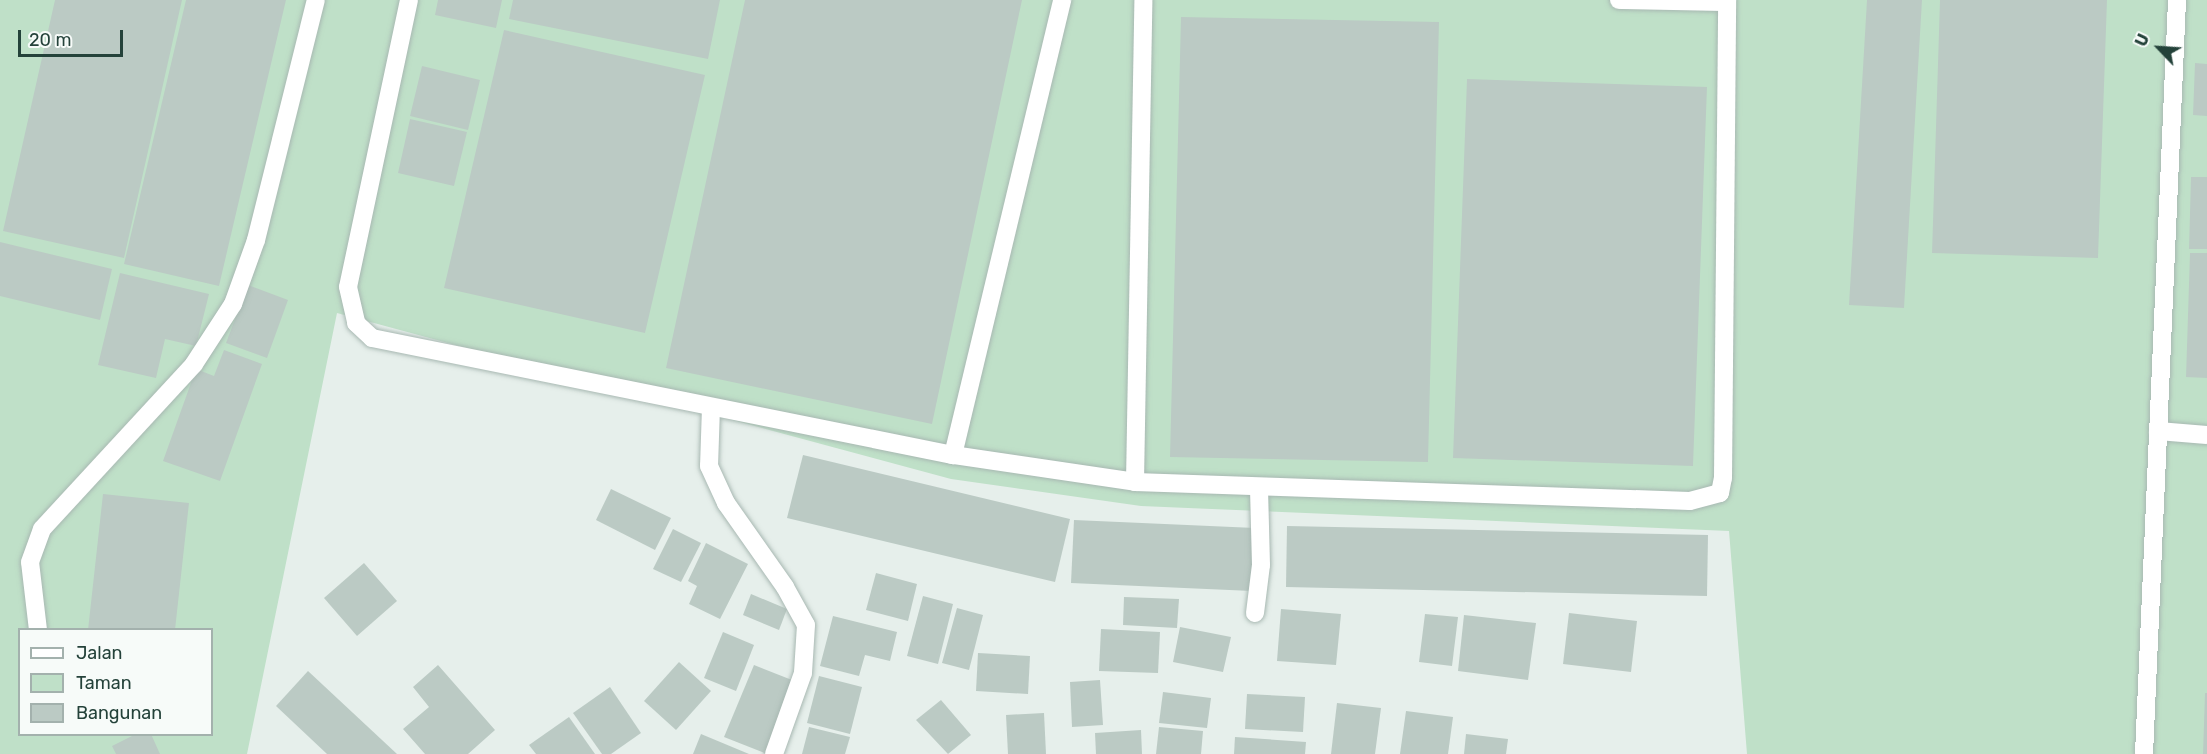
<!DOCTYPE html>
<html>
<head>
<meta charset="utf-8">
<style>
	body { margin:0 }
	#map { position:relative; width:2207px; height:754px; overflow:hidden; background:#e6efeb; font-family:Rubik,sans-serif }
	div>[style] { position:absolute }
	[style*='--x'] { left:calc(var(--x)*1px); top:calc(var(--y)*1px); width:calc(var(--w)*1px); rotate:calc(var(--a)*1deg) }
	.green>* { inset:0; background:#bfe0c8 }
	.building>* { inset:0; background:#bbcac4 }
	.roads { filter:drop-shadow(0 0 2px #a8b8b2) drop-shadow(0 0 2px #a8b8b2) }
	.service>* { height:18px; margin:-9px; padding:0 9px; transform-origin:9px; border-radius:9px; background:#fff }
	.minor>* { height:18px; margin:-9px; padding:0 9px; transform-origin:9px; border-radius:9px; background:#fff }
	span { translate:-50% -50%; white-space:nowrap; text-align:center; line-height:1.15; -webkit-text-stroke:4.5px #f7fbf9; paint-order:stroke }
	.legend { position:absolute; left:18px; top:628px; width:195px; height:108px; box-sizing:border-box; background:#f7fbf9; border:2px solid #a3b1ad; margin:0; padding:8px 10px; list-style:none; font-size:18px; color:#24423a }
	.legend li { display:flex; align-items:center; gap:12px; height:30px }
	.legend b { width:30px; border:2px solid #a3b1ad }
	.north { position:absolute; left:2129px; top:18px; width:60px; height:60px; -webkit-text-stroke:4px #f7fbf9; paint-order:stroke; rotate:295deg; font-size:16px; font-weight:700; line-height:24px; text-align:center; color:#24423a }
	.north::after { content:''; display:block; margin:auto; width:21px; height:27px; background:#24423a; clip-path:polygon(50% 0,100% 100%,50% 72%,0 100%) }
	.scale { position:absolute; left:18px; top:30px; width:105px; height:27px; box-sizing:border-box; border:3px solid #24423a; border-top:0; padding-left:8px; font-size:18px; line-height:21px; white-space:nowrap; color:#24423a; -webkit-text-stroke:4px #f7fbf9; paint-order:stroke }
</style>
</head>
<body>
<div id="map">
	<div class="green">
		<i style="clip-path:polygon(evenodd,0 0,2207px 0,2207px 754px,1747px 754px,1729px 531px,1141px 506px,951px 479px,337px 313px,247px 754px,0 754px,0 0,20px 630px,212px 630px,212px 734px,20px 734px,20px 630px)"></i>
	</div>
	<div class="building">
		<i style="clip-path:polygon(55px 0,182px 0,124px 258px,3px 231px)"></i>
		<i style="clip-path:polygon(186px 0,286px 0,219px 286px,124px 264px)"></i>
		<i style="clip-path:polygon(438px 0,502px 0,496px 28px,435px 15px)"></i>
		<i style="clip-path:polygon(513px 0,720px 0,708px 59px,509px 19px)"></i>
		<i style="clip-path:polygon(745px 0,1022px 0,932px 424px,666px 368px)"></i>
		<i style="clip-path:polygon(1867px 0,1922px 0,1904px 308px,1849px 305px)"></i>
		<i style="clip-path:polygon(1940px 0,2107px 0,2098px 258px,1932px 253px)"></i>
		<i style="clip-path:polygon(1181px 17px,1439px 22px,1428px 462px,1170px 457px)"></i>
		<i style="clip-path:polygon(504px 30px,705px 75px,645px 333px,444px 288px)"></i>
		<i style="clip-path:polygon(2195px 63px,2207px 64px,2207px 116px,2193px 115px)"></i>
		<i style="clip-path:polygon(422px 66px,480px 80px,468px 130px,410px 116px)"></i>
		<i style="clip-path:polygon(1467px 79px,1707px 87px,1693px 466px,1453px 458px)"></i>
		<i style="clip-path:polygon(410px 119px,467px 132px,454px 186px,398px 173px)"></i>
		<i style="clip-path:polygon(2191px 177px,2207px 177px,2207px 249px,2189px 249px)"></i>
		<i style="clip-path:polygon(0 242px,112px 269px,100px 320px,0 296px)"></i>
		<i style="clip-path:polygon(2190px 253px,2207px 253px,2207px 378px,2186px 377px)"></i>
		<i style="clip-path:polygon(120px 273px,209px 294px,196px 346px,165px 339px,156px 378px,98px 365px)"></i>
		<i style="clip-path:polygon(248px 285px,288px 300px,267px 358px,226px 343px)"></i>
		<i style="clip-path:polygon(224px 350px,262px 364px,220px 481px,163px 461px,196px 369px,214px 376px)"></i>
		<i style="clip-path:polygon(803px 455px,1070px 519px,1055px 582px,787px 518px)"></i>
		<i style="clip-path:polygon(611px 489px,671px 518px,655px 550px,596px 520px)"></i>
		<i style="clip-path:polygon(103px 494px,189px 503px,175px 630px,88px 630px)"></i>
		<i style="clip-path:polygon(1074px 520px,1255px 528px,1252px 591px,1071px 583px)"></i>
		<i style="clip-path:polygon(1287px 526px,1708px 535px,1707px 596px,1286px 587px)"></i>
		<i style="clip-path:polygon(673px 529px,701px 543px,681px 582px,653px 569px)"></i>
		<i style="clip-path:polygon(706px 543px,748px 564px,720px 619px,689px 604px,697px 586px,688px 581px)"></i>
		<i style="clip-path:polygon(364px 563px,397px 601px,357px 636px,324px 598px)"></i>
		<i style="clip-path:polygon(876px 573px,917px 584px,908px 621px,866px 610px)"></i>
		<i style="clip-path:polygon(751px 594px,787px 609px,779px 630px,743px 615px)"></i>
		<i style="clip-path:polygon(923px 596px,953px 604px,938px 664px,907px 656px)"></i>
		<i style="clip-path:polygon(1124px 597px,1179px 599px,1177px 628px,1123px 625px)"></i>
		<i style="clip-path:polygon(957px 608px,983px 615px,969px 670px,942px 663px)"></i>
		<i style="clip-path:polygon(1281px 609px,1341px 614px,1336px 665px,1277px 661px)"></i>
		<i style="clip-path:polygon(1569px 613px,1637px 621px,1631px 672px,1563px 664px)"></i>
		<i style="clip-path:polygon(1425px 614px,1458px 617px,1452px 666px,1419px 662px)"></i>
		<i style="clip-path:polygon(1464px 615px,1536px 623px,1528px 680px,1458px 671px)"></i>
		<i style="clip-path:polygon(833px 616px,897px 632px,890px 661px,865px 655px,859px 676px,820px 666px)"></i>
		<i style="clip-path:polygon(1180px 627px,1231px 637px,1223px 672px,1173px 662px)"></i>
		<i style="clip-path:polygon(1101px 629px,1160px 632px,1158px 673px,1099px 671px)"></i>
		<i style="clip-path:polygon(723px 632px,754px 645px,736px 691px,704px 678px)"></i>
		<i style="clip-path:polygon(978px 653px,1030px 656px,1028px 694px,976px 691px)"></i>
		<i style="clip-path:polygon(679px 662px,711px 691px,676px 730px,644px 701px)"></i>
		<i style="clip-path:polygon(438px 665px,495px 730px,468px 754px,425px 754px,403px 729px,429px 707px,413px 687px)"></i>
		<i style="clip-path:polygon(754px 665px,797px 682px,767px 754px,724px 737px)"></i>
		<i style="clip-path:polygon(308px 671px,397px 754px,327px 754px,276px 706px)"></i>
		<i style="clip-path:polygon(819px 676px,862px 687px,850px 734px,807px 723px)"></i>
		<i style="clip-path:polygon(1100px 680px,1103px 725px,1072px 727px,1070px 682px)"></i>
		<i style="clip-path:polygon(610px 687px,641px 733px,611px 754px,602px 754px,573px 713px)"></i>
		<i style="clip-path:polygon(1163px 692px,1211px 698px,1207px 728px,1159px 723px)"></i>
		<i style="clip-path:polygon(2205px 693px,2207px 693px,2207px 754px,2203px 754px)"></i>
		<i style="clip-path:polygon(1247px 694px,1305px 697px,1303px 732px,1245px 729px)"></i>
		<i style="clip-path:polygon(941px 700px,971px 735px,948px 754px,916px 720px)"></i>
		<i style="clip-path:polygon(1337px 703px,1381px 708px,1375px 754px,1331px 754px)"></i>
		<i style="clip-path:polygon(1406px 711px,1453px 717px,1448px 754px,1400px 754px)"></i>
		<i style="clip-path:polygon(1044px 713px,1046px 754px,1008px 754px,1006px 715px)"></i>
		<i style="clip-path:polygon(569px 717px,595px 754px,536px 754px,529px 745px)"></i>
		<i style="clip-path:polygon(809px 727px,850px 737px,845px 754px,802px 754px)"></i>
		<i style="clip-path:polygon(1159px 727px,1203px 731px,1201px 754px,1156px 754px)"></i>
		<i style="clip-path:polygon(1141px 730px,1142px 754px,1096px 754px,1095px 733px)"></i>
		<i style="clip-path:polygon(136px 734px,151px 734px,160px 754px,116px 754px,112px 746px)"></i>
		<i style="clip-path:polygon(701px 734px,749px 754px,693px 754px)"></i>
		<i style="clip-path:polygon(1466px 734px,1508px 739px,1506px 754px,1464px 754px)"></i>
		<i style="clip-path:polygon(1235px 737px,1306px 742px,1305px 754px,1234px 754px)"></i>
	</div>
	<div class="roads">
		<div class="service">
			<i style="--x:409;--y:0;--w:293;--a:102"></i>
			<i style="--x:348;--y:287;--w:37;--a:77"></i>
			<i style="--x:356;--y:323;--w:22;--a:43"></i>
			<i style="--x:372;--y:338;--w:593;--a:11.39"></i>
			<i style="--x:953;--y:455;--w:184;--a:8.4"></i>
			<i style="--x:1135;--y:482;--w:555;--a:1.96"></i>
			<i style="--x:1690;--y:501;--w:31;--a:-15"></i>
			<i style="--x:1720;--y:493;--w:15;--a:-79"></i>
			<i style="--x:1723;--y:478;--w:478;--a:-89.5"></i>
			<i style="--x:1619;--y:0;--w:108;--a:1.1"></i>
			<i style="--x:2158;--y:431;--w:49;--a:4.7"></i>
			<i style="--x:953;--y:455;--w:468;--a:-76.5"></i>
			<i style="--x:1135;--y:482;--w:482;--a:-89"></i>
			<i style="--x:1255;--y:613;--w:48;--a:-82.9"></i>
			<i style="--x:1261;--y:565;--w:76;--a:-91.5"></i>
			<i style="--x:38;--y:630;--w:68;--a:-96.7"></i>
			<i style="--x:30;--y:562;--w:35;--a:-70"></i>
			<i style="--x:42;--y:529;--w:224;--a:-47.3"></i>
			<i style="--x:194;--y:364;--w:72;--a:-57"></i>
			<i style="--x:233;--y:304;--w:68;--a:-70.2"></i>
			<i style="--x:256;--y:240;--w:247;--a:-76"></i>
			<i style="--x:2144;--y:754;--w:755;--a:-87.49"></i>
		</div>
		<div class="minor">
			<i style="--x:711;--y:407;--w:59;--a:91.9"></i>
			<i style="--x:709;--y:466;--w:41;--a:65.3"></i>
			<i style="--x:726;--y:503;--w:103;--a:54.9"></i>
			<i style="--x:785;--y:587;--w:43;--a:61.1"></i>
			<i style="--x:806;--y:625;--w:48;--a:93.6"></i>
			<i style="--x:803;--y:673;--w:86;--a:109.7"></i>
		</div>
	</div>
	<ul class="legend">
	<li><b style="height:8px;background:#fff"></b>Jalan</li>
	<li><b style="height:16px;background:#bfe0c8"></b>Taman</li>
	<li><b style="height:16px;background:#bbcac4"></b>Bangunan</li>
	</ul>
	<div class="north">U</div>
	<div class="scale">20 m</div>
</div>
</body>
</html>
